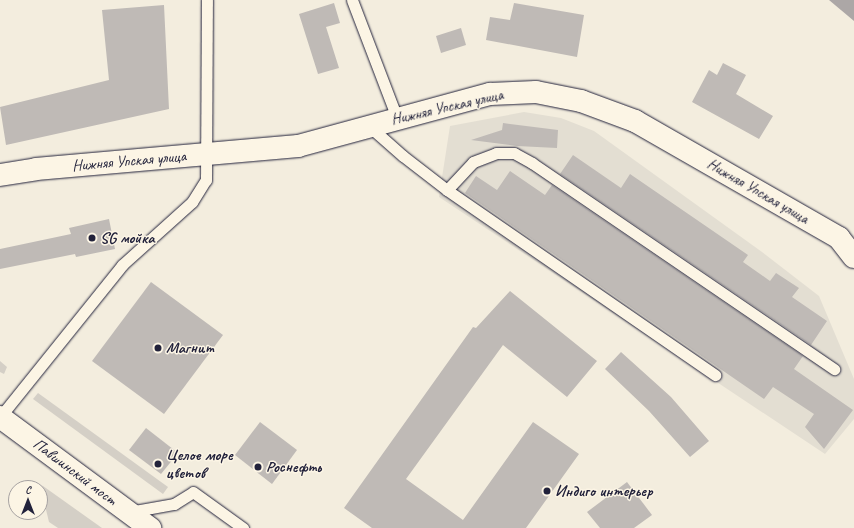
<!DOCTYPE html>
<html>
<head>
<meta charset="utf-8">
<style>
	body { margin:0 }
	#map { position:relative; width:854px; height:528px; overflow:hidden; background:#f3edde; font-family:Caveat,sans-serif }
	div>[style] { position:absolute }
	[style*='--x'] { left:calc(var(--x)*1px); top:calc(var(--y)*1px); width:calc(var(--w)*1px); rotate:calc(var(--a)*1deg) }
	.built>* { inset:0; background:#e3ded2 }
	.green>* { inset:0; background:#d4cfc6 }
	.water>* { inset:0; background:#aca7a6 }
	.building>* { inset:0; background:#bfbab6 }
	.roads { filter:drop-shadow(0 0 1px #22223b) drop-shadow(0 0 1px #22223b) }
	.lane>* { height:11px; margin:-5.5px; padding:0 5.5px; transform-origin:5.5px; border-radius:5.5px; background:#fcf5e5 }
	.street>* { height:22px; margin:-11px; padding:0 11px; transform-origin:11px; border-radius:11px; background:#fcf5e5 }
	.secondary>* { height:22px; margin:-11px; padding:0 11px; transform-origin:11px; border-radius:11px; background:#fcf5e5 }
	.dots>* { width:11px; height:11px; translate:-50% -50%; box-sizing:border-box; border:2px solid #fcf5e5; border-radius:50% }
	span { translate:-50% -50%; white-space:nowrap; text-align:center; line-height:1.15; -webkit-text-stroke:3px #fcf5e5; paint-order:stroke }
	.street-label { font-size:16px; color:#22223b }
	.poi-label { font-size:16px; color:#22223b; font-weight:700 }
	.left { translate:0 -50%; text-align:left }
	.north { position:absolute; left:8px; top:480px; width:40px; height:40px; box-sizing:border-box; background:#fcf5e5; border:1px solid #a5a1a1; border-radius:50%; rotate:0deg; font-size:11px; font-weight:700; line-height:16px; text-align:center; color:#22223b }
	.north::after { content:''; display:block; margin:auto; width:14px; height:18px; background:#22223b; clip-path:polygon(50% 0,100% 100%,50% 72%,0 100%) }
</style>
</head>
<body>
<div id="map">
	<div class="built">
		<i style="clip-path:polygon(524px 112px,561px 118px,594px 131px,762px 252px,819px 296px,854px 379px,854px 419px,825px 454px,439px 197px,450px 126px)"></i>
	</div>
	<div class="green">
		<i style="clip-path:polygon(0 361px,7px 367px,4px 374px,0 372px)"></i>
		<i style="clip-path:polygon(38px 393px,168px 487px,163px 494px,33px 399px)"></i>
		<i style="clip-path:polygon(40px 485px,43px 486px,102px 528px,58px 528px,49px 522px)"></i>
	</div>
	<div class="water">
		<i style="clip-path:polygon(829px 0,854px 0,854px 21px)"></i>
	</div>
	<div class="building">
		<i style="clip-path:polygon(334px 3px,340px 23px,326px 27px,339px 68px,318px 74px,299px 14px)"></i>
		<i style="clip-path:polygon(514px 3px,584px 15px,577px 57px,486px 40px,490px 17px,510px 20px)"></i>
		<i style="clip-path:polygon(164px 5px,169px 109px,6px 145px,0 107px,109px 80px,102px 10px)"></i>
		<i style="clip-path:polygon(461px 28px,466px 45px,441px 53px,436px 36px)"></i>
		<i style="clip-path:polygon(723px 63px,746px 75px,736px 94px,773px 116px,759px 139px,692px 102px,709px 70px,717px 75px)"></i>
		<i style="clip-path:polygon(503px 123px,558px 130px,557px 148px,517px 146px,471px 140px,502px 130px)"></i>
		<i style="clip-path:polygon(573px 155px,621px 188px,630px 174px,748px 255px,743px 262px,770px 281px,776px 273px,799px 288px,792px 297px,827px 321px,811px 345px,560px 174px)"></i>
		<i style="clip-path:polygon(510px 171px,545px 195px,552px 185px,803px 356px,794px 369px,853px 410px,824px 449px,805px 427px,814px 414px,773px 387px,764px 399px,465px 193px,476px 176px,497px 190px)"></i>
		<i style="clip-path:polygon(109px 219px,115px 249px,76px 257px,75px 254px,0 269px,0 249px,71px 234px,69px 228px)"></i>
		<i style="clip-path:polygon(151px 282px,223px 335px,164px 414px,92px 361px)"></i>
		<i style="clip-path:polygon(510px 291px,597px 361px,567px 397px,503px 345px,406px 479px,463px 520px,533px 422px,579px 454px,526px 528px,372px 528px,344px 508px,473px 327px,476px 328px)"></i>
		<i style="clip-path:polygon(621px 352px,671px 397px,709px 441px,690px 457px,649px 411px,605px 369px)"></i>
		<i style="clip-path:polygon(260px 422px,297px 450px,272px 484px,235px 455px)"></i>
		<i style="clip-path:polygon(146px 428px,178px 453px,161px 474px,129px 450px)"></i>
		<i style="clip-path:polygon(627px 482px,652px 515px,634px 528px,600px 528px,587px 512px)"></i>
	</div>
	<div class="roads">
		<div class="lane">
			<i style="--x:352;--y:0;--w:126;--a:69.1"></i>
			<i style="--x:369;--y:126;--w:45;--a:41.4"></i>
			<i style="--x:403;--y:156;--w:56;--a:37.7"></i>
			<i style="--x:447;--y:190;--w:326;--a:34.6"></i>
			<i style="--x:447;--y:190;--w:38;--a:-47"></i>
			<i style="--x:473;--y:162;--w:25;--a:-21"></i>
			<i style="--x:496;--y:153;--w:18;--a:0"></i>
			<i style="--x:514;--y:153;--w:21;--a:29"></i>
			<i style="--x:532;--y:163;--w:366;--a:34.3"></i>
			<i style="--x:0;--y:417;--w:195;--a:-51.2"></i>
			<i style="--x:122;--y:265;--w:94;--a:-42"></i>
			<i style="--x:192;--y:202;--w:26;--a:-58"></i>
			<i style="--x:206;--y:180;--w:180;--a:-89.7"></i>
			<i style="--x:129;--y:512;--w:46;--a:-10.1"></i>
			<i style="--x:174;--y:504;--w:22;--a:-32"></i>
			<i style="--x:193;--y:492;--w:62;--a:35.8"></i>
		</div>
		<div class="street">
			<i style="--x:0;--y:175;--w:36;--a:-9"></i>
			<i style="--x:36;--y:169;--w:263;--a:-5"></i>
			<i style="--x:298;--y:146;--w:199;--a:-15.2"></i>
			<i style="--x:490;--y:94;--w:46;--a:-2.5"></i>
			<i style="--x:536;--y:92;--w:46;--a:11.3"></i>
			<i style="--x:581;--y:101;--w:58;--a:20.3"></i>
			<i style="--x:635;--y:121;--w:235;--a:29.8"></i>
			<i style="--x:839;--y:238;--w:24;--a:52"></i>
		</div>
		<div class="secondary">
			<i style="--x:0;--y:417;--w:187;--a:36.5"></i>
		</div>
	</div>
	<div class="dots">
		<i style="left:92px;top:238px;background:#22223b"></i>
		<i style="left:158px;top:348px;background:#22223b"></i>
		<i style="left:158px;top:464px;background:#22223b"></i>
		<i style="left:258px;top:467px;background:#22223b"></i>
		<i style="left:547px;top:491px;background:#22223b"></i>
	</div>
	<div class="street-label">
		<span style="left:447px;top:107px;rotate:-13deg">Нижняя Упская улица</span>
		<span style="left:129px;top:161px;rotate:-5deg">Нижняя Упская улица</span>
		<span style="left:758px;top:191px;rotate:30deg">Нижняя Упская улица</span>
		<span style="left:75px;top:472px;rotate:37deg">Павшинский мост</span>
	</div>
	<div class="poi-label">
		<span class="left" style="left:100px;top:238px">SG мойка</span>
		<span class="left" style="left:166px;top:348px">Магнит</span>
		<span class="left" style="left:166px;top:464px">Целое море<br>цветов</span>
		<span class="left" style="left:266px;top:467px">Роснефть</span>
		<span class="left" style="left:555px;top:491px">Индиго интерьер</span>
	</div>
	<div class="north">С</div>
</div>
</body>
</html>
